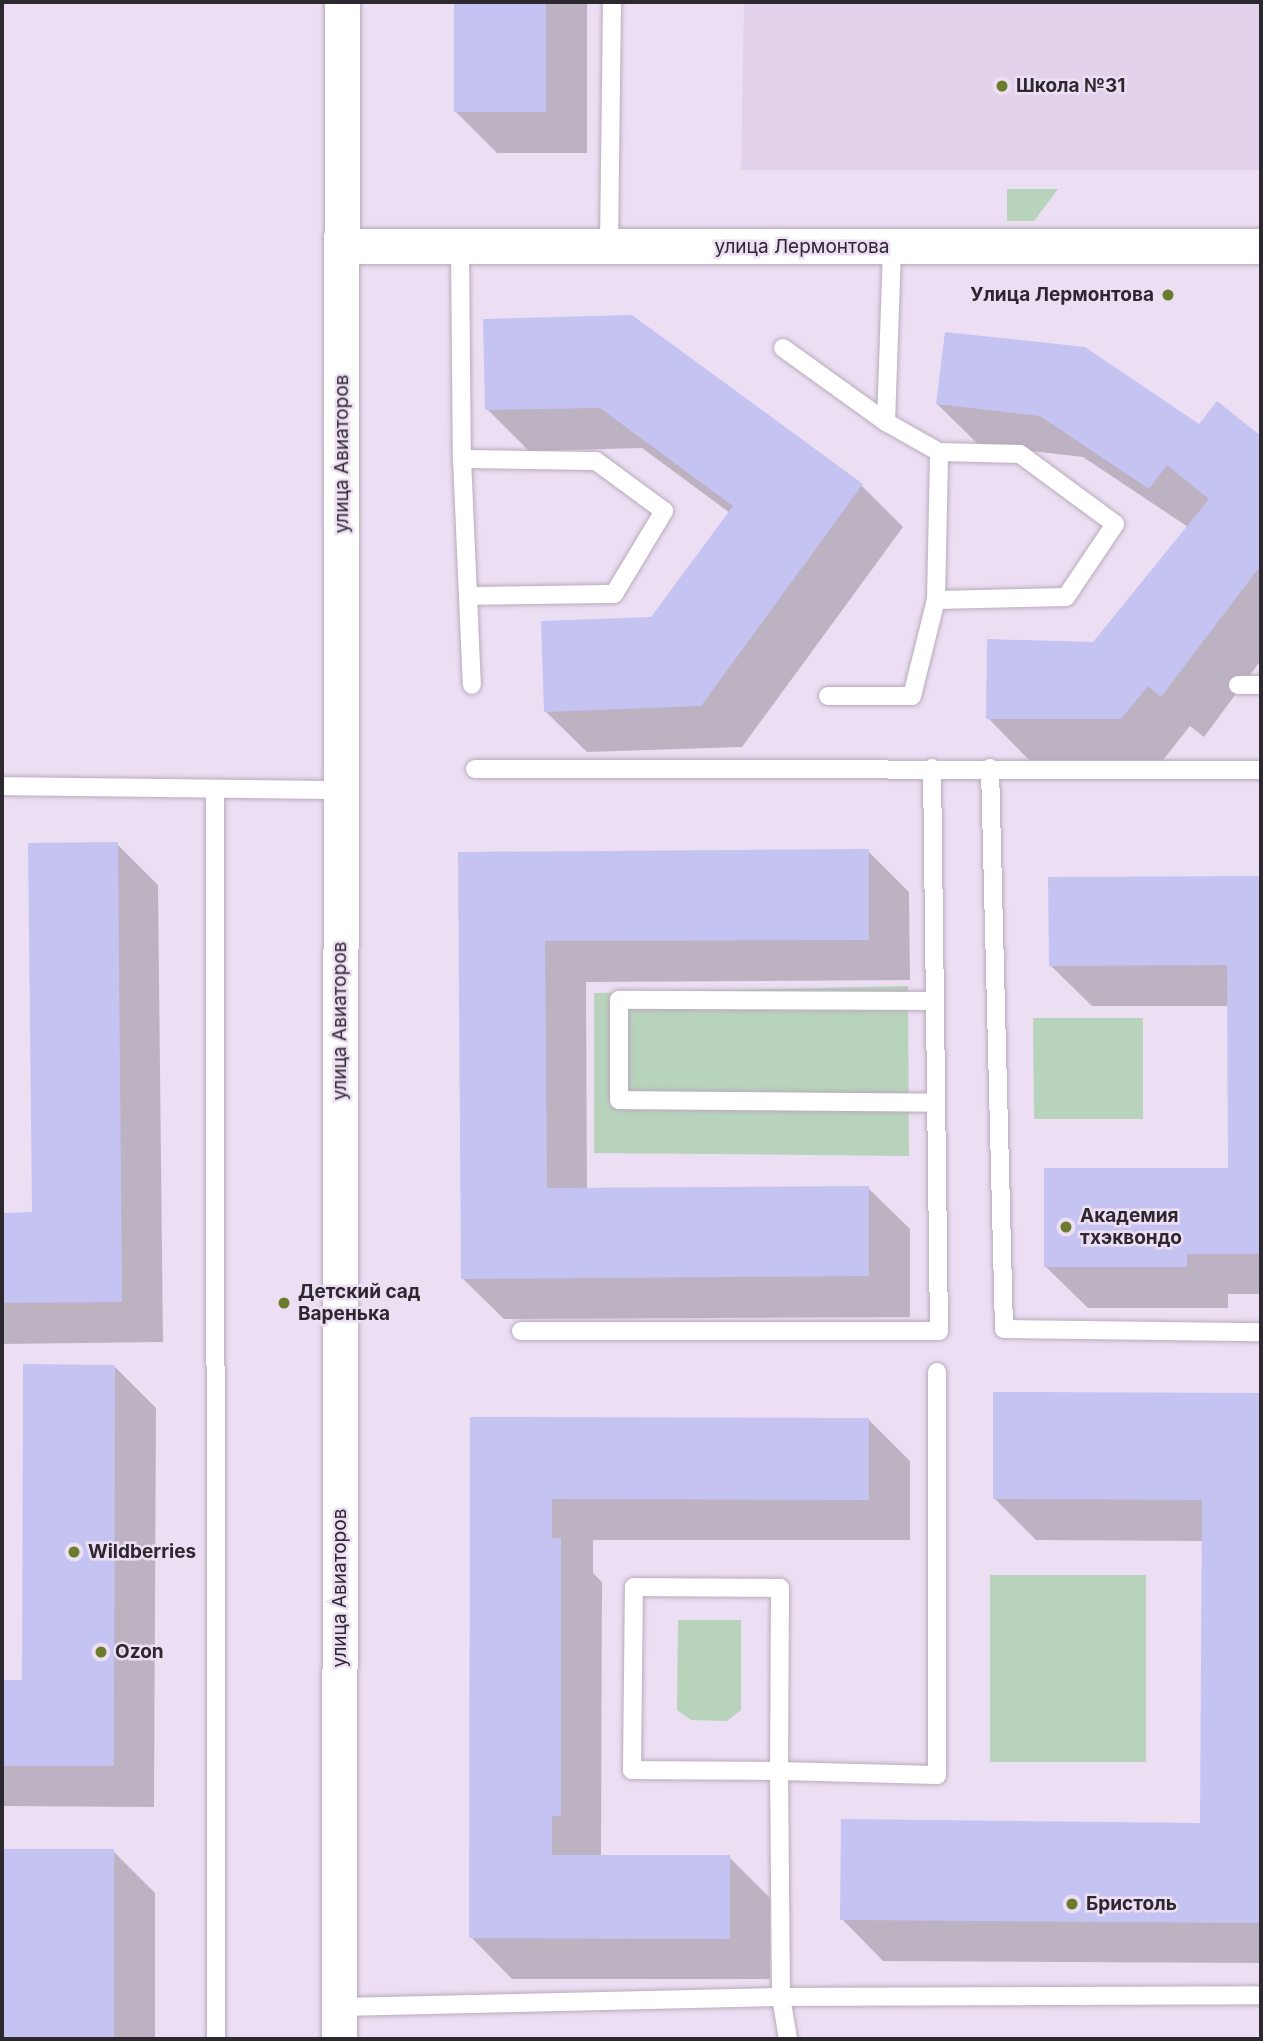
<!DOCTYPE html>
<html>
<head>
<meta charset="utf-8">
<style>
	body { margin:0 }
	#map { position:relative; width:1263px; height:2041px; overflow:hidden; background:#eddff3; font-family:Inter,sans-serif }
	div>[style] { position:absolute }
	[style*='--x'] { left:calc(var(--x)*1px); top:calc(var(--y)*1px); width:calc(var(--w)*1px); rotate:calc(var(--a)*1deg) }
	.built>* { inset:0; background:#e2d1ea }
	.green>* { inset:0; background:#b8d3bb }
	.shadow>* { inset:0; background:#0003 }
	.building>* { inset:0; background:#c4c3f1 }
	.roads { filter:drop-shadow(0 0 2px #b8abbd) drop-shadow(0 0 2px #b8abbd) }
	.lane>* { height:18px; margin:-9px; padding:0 9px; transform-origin:9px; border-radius:9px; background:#fff }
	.street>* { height:35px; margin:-17.5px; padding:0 17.5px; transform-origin:17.5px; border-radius:17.5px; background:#fff }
	.dots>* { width:19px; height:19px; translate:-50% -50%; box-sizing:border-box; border:4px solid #eddff3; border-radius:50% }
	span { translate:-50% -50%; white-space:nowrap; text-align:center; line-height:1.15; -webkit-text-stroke:5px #eddff3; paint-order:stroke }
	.poi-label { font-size:19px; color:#2d282f; font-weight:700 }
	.left { translate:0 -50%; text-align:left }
	.right { translate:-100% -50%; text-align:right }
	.street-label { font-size:19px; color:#2d282f }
	.frame { position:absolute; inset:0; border:4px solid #2d282f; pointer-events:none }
</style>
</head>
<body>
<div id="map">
	<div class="built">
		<i style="clip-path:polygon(744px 2px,1261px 2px,1261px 170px,741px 170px)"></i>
	</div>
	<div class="green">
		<i style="clip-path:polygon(1007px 189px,1058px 189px,1034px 221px,1007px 221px)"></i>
		<i style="clip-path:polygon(908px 986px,909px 1156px,594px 1153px,594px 993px)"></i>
		<i style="clip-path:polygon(1033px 1018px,1143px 1018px,1143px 1119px,1034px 1119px)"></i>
		<i style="clip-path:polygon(990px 1575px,1146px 1575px,1146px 1762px,990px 1762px)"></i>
		<i style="clip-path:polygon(678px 1620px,741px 1620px,741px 1710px,727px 1721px,691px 1720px,677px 1710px)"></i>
	</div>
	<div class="shadow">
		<i style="clip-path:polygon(456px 2px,587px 2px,587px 153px,497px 153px,456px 112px)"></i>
		<i style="clip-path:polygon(631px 317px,862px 486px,903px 527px,742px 747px,587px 752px,545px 711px,652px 619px,730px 513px,642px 448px,529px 451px,487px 409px)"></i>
		<i style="clip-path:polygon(1217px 403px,1261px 438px,1261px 660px,1204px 737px,1190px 726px,1163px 760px,1029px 760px,988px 718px,1094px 644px,1188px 527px,1083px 457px,979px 445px,937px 404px,1199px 427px)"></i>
		<i style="clip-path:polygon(117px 844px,158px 885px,163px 1342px,2px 1344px,2px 1215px,33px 1214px)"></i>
		<i style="clip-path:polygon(868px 851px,909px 892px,910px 980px,586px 982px,587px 1190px,868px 1188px,910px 1229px,910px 1317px,504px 1319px,462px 1278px,460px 853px)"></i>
		<i style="clip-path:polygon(1050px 878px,1261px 878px,1261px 1294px,1228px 1294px,1228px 1308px,1088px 1308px,1046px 1267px,1229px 1169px,1229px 1006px,1092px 1006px,1050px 965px)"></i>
		<i style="clip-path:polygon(115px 1367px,156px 1408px,154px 1807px,2px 1806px,2px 1682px,24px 1682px)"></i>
		<i style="clip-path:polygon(995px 1393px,1261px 1395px,1261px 1963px,883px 1961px,842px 1919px,1202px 1824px,1204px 1541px,1036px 1540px,994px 1498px)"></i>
		<i style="clip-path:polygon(472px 1419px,869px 1420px,910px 1461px,910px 1540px,593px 1540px,593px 1573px,602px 1582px,601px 1857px,729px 1857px,770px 1898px,770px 1979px,512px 1979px,471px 1937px)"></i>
		<i style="clip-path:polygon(2px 1851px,113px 1851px,155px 1893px,155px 2039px,2px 2039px)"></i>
	</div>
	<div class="building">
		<i style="clip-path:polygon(454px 2px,546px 2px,546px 112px,454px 112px)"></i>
		<i style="clip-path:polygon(632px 315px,863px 484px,701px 706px,544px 712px,541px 621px,651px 617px,733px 506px,600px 408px,485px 410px,483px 319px)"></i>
		<i style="clip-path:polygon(945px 332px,1085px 347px,1199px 424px,1217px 401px,1261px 436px,1261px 565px,1161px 697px,1148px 686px,1121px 719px,986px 719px,987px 639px,1093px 642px,1209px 499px,1167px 465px,1149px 489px,1040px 416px,936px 404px)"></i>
		<i style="clip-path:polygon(118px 842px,122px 1302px,2px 1303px,2px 1213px,32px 1212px,28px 843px)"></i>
		<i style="clip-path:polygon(869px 849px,869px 940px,545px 941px,547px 1188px,869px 1186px,869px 1276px,461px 1279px,458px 852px)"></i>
		<i style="clip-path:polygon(1261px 876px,1261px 1254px,1187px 1254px,1187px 1267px,1044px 1267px,1044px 1168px,1228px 1168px,1227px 965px,1049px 966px,1048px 877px)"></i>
		<i style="clip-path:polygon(23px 1364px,115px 1365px,114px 1766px,2px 1766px,2px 1680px,22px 1680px)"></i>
		<i style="clip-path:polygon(993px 1392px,1261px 1393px,1261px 1923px,840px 1920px,841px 1819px,1200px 1823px,1202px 1500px,993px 1499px)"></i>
		<i style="clip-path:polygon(470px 1417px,869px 1418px,869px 1500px,552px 1499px,552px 1538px,561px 1538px,561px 1816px,552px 1816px,552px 1855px,730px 1855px,730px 1939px,469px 1938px)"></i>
		<i style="clip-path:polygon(2px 1849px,114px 1849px,114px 2039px,2px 2039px)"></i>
	</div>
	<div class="roads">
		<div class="lane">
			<i style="--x:460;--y:247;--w:212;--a:89.5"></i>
			<i style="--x:609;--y:247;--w:245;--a:-89.3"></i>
			<i style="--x:783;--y:348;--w:127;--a:35.7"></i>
			<i style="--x:468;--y:596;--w:146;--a:-0.8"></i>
			<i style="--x:614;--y:594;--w:97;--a:-58.9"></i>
			<i style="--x:664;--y:511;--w:84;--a:-143.7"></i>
			<i style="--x:596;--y:461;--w:134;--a:-179.1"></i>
			<i style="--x:462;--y:459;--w:226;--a:87.5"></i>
			<i style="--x:936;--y:600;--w:148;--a:-88.8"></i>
			<i style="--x:1238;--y:685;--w:23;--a:0"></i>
			<i style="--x:828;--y:696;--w:84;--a:0"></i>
			<i style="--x:912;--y:696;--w:99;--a:-76"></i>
			<i style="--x:936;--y:600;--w:130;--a:-1.3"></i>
			<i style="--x:1066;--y:597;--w:88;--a:-56.1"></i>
			<i style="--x:1115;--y:524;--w:118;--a:-143.6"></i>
			<i style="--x:1020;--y:454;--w:81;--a:-178.6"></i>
			<i style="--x:939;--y:452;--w:61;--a:-150.5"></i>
			<i style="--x:886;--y:422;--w:175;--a:-88"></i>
			<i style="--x:990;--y:768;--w:561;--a:88.57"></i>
			<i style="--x:1004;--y:1329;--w:257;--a:0.7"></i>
			<i style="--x:475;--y:769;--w:786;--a:0.07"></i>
			<i style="--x:2;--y:786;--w:339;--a:0.7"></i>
			<i style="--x:215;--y:790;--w:1249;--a:89.95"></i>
			<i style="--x:935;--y:1001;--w:316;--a:-179.8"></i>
			<i style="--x:619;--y:1000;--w:100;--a:90"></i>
			<i style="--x:619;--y:1100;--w:317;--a:0.5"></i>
			<i style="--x:521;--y:1331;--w:418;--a:0"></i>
			<i style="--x:939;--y:1331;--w:563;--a:-90.71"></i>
			<i style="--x:634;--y:1587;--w:146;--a:0.4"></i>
			<i style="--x:780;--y:1588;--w:183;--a:90.3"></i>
			<i style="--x:779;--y:1771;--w:147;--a:-179.6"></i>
			<i style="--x:632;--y:1770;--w:183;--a:-89.4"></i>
			<i style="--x:339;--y:2007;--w:442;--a:-1.3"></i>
			<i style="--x:781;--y:1997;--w:226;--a:-90.5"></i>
			<i style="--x:779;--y:1771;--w:158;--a:1.5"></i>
			<i style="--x:937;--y:1775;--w:403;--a:-90"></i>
			<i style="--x:788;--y:2039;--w:43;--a:-99.5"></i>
			<i style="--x:781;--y:1997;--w:480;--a:-0.2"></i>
		</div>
		<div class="street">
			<i style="--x:342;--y:246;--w:919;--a:0"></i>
			<i style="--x:339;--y:2039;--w:2037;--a:-89.92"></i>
		</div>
	</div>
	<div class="dots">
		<i style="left:1002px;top:86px;background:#6a7b2b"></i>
		<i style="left:1168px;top:295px;background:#6a7b2b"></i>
		<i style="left:1066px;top:1227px;background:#6a7b2b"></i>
		<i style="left:284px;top:1303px;background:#6a7b2b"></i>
		<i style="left:74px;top:1552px;background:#6a7b2b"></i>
		<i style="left:101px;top:1652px;background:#6a7b2b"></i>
		<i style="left:1072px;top:1904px;background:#6a7b2b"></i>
	</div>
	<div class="poi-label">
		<span class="left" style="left:1016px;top:86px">Школа №31</span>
		<span class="right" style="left:1154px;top:295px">Улица Лермонтова</span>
		<span class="left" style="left:1080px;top:1227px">Академия<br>тхэквондо</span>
		<span class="left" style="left:298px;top:1303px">Детский сад<br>Варенька</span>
		<span class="left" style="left:88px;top:1552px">Wildberries</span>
		<span class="left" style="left:115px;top:1652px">Ozon</span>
		<span class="left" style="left:1086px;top:1904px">Бристоль</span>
	</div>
	<div class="street-label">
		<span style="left:802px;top:247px">улица Лермонтова</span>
		<span style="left:342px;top:454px;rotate:-90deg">улица Авиаторов</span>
		<span style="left:340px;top:1021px;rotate:-90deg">улица Авиаторов</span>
		<span style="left:340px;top:1588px;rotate:-90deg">улица Авиаторов</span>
	</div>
	<div class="frame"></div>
</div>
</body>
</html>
